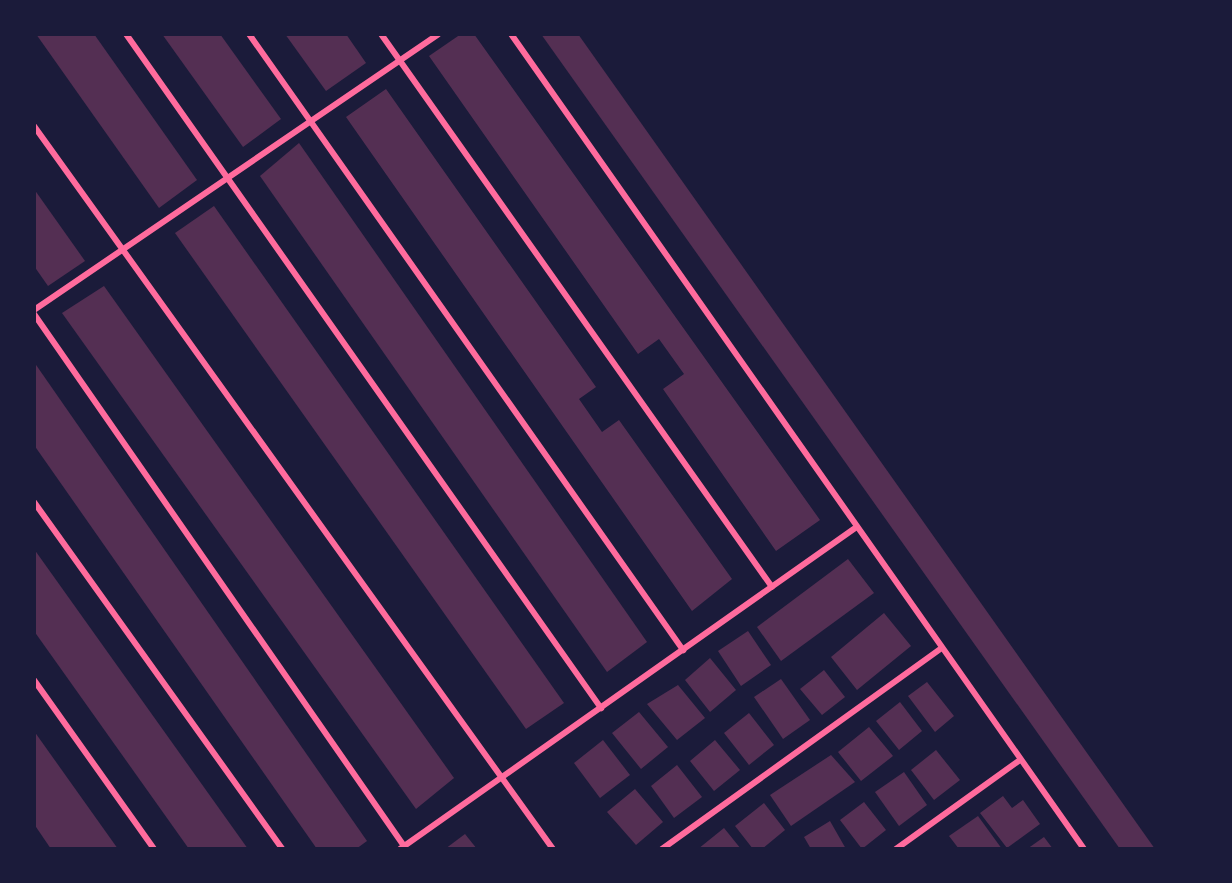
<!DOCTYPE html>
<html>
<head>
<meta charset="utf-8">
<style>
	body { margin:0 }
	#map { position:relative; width:1232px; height:883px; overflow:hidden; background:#1b1b3a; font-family:Lora,serif }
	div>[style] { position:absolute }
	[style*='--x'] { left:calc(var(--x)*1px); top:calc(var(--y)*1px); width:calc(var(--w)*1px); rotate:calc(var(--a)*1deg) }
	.building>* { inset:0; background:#542f53 }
	.service>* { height:6px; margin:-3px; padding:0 3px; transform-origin:3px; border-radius:3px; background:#ff6b9d }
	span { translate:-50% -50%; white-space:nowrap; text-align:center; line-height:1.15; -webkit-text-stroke:6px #1b1b3a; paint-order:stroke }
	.frame { position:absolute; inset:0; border:36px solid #1b1b3a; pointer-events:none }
</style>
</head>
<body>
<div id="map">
	<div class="building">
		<i style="clip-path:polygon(36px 34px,94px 34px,197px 180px,159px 208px)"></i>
		<i style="clip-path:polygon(162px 34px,220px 34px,281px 119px,243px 147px)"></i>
		<i style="clip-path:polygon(285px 34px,346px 34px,366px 63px,326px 91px)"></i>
		<i style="clip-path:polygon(461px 34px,474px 34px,820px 520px,776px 551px,663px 389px,684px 374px,659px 339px,638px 354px,429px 56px)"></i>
		<i style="clip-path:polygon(541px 34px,578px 34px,1155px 849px,1120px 849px)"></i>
		<i style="clip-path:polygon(386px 89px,596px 387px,579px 399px,602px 432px,619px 420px,732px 579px,692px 611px,346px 117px)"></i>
		<i style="clip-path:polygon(299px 143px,647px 642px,607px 672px,260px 176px)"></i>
		<i style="clip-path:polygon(34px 189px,85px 261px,48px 286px,34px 266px)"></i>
		<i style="clip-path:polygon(214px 206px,564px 703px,526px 729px,175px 233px)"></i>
		<i style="clip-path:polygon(104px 286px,454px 778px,416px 809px,62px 313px)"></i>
		<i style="clip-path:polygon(34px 362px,367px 841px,356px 849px,317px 849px,34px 445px)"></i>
		<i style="clip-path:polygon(34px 549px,248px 849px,189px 849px,34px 631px)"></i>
		<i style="clip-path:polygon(848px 559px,874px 593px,781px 661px,757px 627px)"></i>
		<i style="clip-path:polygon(884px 613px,911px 646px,857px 690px,831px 657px)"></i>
		<i style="clip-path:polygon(748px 631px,771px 665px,741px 686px,718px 651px)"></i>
		<i style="clip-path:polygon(710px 658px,736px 690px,710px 712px,685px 680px)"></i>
		<i style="clip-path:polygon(824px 670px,845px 697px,822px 715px,800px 689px)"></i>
		<i style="clip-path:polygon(781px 679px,810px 720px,783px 739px,754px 697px)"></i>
		<i style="clip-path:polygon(927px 682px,954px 716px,935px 732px,908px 696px)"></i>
		<i style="clip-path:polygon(678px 685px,705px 718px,677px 740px,647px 704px)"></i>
		<i style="clip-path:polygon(900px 702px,922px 731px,899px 750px,876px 721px)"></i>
		<i style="clip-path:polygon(639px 712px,668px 747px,641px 769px,612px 733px)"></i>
		<i style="clip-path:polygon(749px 713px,774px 745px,749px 765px,724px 733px)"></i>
		<i style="clip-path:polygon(869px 727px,893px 756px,861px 781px,838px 752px)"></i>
		<i style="clip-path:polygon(34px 731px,118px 849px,51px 849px,34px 824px)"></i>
		<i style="clip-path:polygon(603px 740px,630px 775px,600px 798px,574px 763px)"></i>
		<i style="clip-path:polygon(715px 740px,740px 770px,714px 791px,690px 761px)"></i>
		<i style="clip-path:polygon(936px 750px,960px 780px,934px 800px,911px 770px)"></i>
		<i style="clip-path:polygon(831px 755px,855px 782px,791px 826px,770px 795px)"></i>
		<i style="clip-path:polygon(677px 765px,702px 797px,674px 818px,651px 786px)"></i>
		<i style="clip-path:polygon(904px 772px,927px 805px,899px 826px,875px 792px)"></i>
		<i style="clip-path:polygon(635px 789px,663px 822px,636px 845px,607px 812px)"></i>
		<i style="clip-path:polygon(1003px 796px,1012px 808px,1023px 800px,1040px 824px,1007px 848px,980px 813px)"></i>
		<i style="clip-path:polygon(864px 802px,886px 830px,862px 849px,840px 820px)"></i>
		<i style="clip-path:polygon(764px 803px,785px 830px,762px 849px,753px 849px,735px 826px)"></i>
		<i style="clip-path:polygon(978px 816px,1002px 849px,959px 849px,949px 836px)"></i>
		<i style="clip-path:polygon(830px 821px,846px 849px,811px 849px,804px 837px)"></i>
		<i style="clip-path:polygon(724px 828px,741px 849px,698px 849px)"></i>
		<i style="clip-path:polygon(465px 834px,477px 849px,445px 849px)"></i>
		<i style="clip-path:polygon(1044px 837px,1053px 849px,1027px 849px)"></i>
	</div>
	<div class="service">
		<i style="--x:126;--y:34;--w:825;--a:54.83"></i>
		<i style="--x:249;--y:34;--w:754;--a:54.83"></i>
		<i style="--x:381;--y:34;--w:677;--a:54.74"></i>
		<i style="--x:511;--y:34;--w:996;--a:54.89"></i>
		<i style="--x:34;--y:126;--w:890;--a:54.33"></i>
		<i style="--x:34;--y:310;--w:489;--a:-34.3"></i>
		<i style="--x:34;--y:314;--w:648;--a:55.18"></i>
		<i style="--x:34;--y:502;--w:427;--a:54.4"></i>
		<i style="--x:34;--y:680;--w:207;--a:54.6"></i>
		<i style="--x:400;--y:849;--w:557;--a:-35.2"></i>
		<i style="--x:662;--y:849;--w:342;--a:-35.7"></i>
		<i style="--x:896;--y:849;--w:153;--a:-35.7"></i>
	</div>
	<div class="frame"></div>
</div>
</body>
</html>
